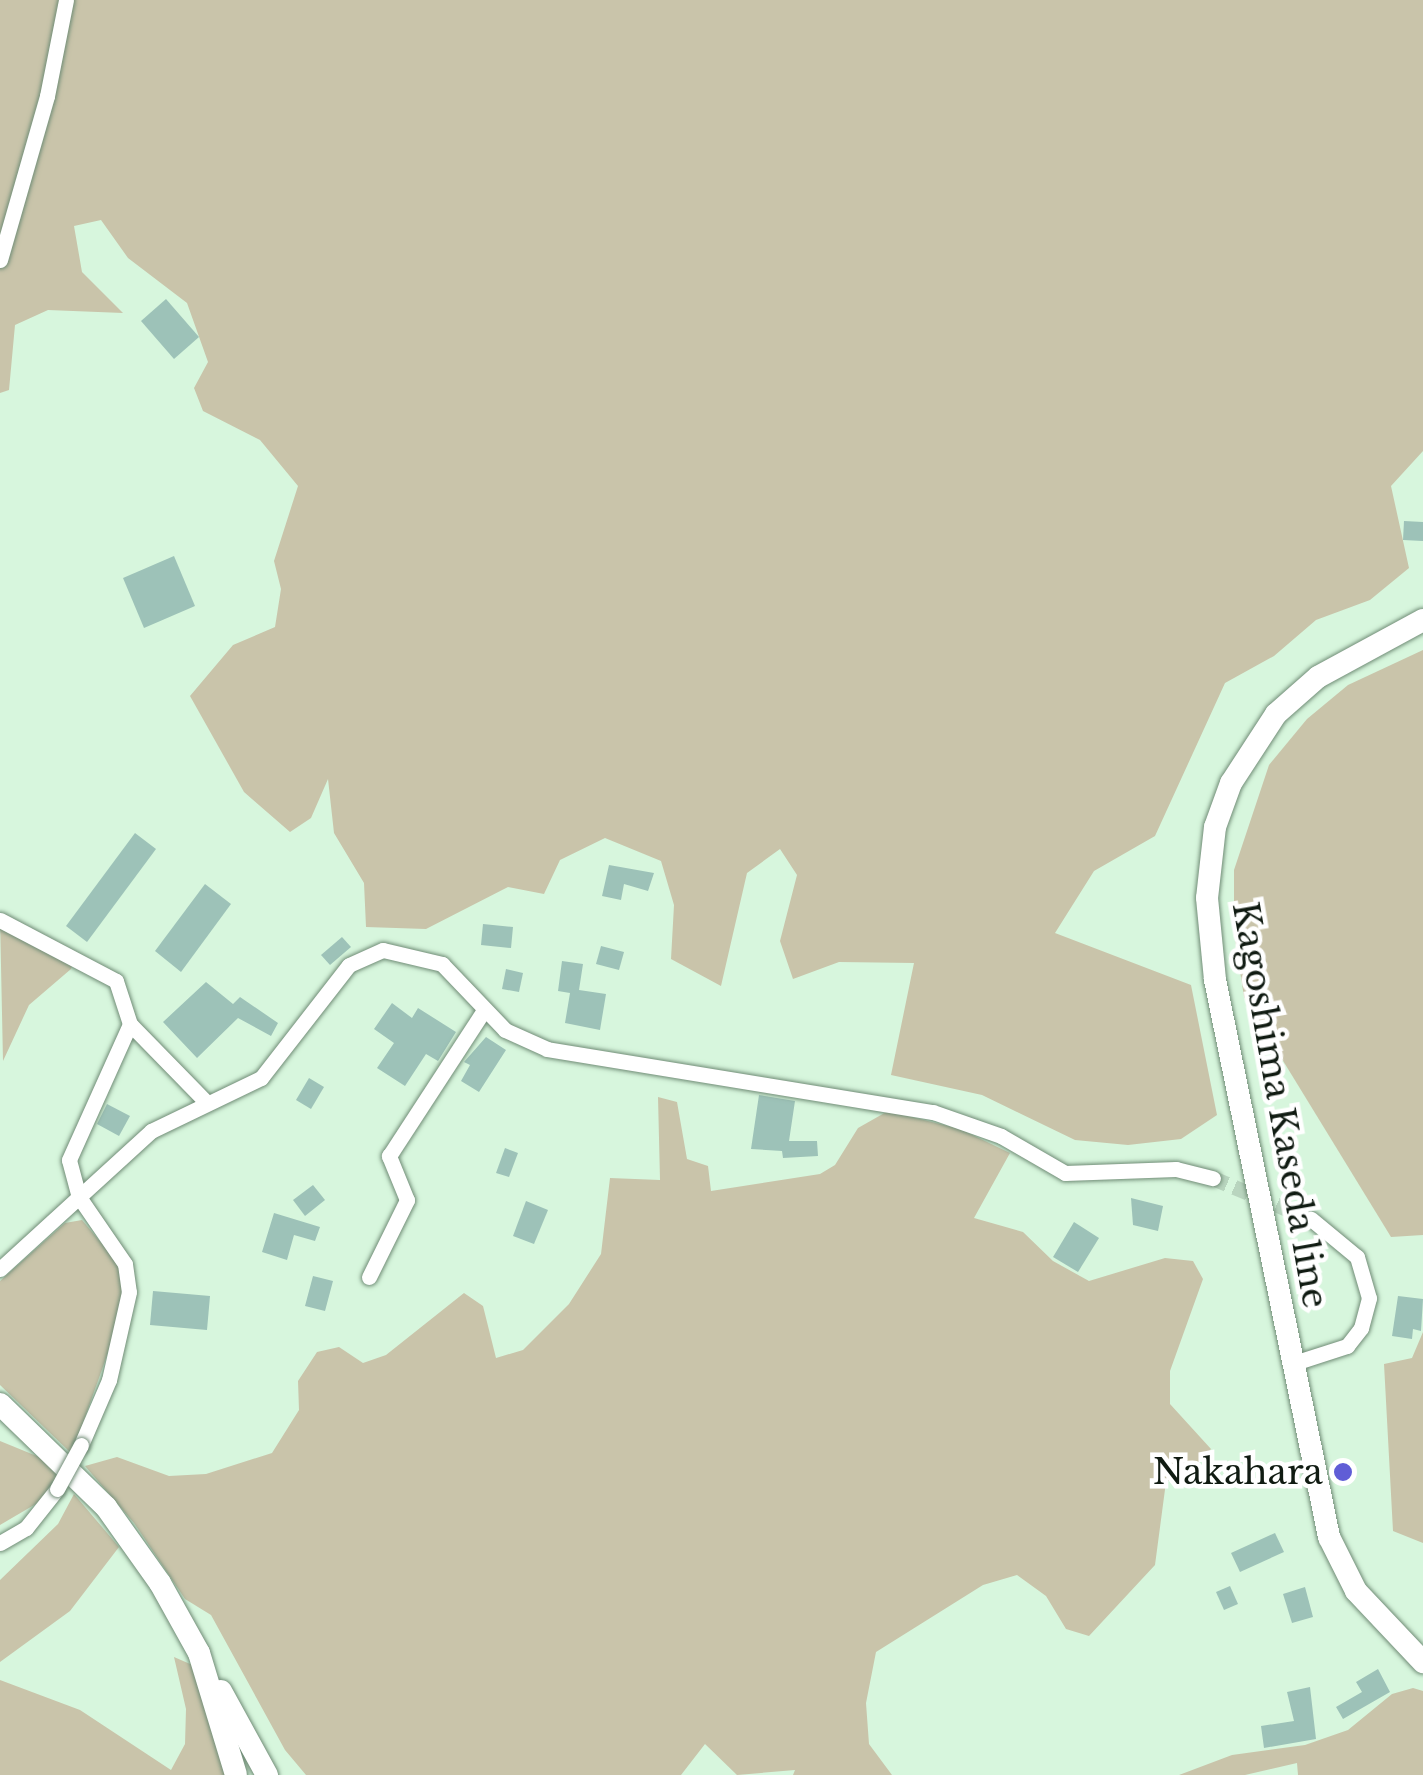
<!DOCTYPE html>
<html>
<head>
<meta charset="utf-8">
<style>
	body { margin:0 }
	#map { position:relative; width:1423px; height:1775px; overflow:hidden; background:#d7f6dd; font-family:"Libre Baskerville",serif }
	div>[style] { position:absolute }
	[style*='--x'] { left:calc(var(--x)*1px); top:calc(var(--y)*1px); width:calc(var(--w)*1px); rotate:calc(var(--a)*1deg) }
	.green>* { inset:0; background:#c9c4aa }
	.building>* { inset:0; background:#9dc2b8 }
	.street-tunnel>* { height:15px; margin-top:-7.5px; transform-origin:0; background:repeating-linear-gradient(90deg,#b9d5bf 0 15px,transparent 0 23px) }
	.roads { filter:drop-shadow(0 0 2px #708c76) drop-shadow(0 0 2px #708c76) }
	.street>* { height:15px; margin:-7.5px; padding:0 7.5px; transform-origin:7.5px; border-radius:7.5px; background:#fff }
	.primary>* { height:22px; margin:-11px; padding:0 11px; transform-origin:11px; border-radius:11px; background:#fff }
	.bridges { filter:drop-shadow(0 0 2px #708c76) drop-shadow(0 0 2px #708c76) }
	.street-bridge>* { height:15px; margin:-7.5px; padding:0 7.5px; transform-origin:7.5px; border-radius:7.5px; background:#fff }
	.dots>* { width:28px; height:28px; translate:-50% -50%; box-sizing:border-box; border:5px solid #fff; border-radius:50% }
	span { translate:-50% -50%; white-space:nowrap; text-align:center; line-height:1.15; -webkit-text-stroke:9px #fff; paint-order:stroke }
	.street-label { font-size:35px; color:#101b12 }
	.poi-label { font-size:35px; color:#101b12 }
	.right { translate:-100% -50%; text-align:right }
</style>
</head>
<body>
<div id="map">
	<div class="green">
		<i style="clip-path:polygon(0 0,1423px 0,1423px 451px,1391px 486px,1409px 568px,1370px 600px,1316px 620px,1274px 656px,1225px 683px,1155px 836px,1094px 871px,1055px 933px,1191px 985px,1217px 1115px,1181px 1139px,1128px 1145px,1075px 1140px,982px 1095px,891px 1075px,914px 963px,839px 962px,793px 979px,780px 941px,797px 875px,780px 849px,747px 873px,721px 986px,671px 959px,674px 905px,661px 861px,605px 838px,560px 860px,544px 894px,508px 887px,426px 929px,366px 927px,364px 883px,334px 833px,328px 779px,311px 818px,290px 832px,244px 792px,190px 696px,233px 645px,275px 627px,281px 589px,274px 561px,298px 486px,260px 440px,203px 411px,194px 388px,208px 362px,187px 303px,128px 258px,101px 220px,74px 226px,82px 272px,123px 313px,48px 310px,15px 325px,9px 390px,0 393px)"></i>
		<i style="clip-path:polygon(1423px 650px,1423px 1235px,1391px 1237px,1244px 997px,1234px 932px,1234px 870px,1269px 765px,1307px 719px,1348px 685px)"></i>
		<i style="clip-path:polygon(0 918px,76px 955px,71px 969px,29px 1005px,3px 1061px)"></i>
		<i style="clip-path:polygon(658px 1097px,677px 1102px,687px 1159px,708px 1166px,711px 1191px,820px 1174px,835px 1165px,858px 1128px,888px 1111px,960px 1129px,1010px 1153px,974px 1218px,1023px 1232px,1053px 1261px,1089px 1281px,1165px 1258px,1193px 1261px,1203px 1279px,1170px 1371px,1170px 1404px,1211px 1449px,1191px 1471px,1166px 1482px,1155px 1565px,1089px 1636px,1066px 1629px,1046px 1596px,1017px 1575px,983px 1585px,876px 1652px,866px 1703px,869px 1744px,892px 1775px,793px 1775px,795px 1770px,737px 1775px,705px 1744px,681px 1775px,306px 1775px,285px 1750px,211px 1615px,185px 1599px,134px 1523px,85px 1466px,117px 1457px,169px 1476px,206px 1474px,272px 1453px,299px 1410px,298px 1381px,317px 1352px,339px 1347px,363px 1363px,386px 1355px,464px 1293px,483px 1306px,496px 1358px,523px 1350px,569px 1304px,601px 1254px,610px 1178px,660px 1180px)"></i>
		<i style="clip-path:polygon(82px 1220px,123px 1269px,122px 1313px,72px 1454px,0 1385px,0 1281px,65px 1223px)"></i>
		<i style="clip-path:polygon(1423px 1332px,1423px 1543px,1393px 1531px,1384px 1364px,1412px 1358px)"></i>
		<i style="clip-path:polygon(0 1441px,44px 1459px,60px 1474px,46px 1498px,0 1525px)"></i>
		<i style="clip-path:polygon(74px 1494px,119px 1547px,70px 1611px,0 1662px,0 1580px,58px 1524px)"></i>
		<i style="clip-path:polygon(174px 1657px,197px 1667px,227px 1775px,0 1775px,0 1680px,80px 1710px,171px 1770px,185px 1744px,186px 1709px)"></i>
		<i style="clip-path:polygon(1413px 1688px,1423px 1691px,1423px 1775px,1298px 1775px,1297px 1763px,1245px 1775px,1179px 1775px,1232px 1755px,1305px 1745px,1348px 1730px,1392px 1694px)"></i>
	</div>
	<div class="building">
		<i style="clip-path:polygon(166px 299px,199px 337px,174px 359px,141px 321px)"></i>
		<i style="clip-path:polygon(1404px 521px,1423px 522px,1423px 541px,1403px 540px)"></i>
		<i style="clip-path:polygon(174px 556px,195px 606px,144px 628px,123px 578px)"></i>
		<i style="clip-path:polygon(135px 833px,156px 849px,87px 942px,66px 926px)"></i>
		<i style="clip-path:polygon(609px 865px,654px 873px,648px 891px,624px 884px,621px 900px,602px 896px)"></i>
		<i style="clip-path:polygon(205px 884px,231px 904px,181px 972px,155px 951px)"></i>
		<i style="clip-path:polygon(483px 924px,513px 927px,511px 948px,481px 945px)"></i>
		<i style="clip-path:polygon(342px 937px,351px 947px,330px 965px,321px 955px)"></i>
		<i style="clip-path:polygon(601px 946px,624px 952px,619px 970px,596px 964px)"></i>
		<i style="clip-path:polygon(562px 961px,583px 964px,579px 990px,606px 994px,600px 1030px,565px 1023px,570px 993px,558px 991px)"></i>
		<i style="clip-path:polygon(506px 969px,523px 973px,519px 992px,502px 989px)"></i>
		<i style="clip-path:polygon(206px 982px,233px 1004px,240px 997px,278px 1023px,271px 1036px,238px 1018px,197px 1058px,163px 1022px)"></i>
		<i style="clip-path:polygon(392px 1003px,412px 1018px,418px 1008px,456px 1032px,438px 1061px,426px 1054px,405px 1086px,377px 1068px,394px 1043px,374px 1029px)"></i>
		<i style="clip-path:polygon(486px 1037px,506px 1050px,479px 1092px,461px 1081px,470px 1065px,464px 1062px)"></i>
		<i style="clip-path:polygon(309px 1078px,324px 1087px,311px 1109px,296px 1100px)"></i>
		<i style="clip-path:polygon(759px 1095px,795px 1101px,789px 1141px,817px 1141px,818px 1156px,783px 1158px,782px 1151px,751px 1149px)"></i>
		<i style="clip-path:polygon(107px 1104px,130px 1116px,119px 1136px,97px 1124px)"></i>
		<i style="clip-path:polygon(505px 1148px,518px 1153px,509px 1177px,496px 1173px)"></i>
		<i style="clip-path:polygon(313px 1185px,325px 1200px,305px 1216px,293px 1200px)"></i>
		<i style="clip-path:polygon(1131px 1198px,1163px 1206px,1158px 1231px,1133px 1225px)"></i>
		<i style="clip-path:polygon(526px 1201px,548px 1210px,534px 1244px,513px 1236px)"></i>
		<i style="clip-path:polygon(274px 1213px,320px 1227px,315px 1241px,294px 1235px,287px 1260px,262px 1252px)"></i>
		<i style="clip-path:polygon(1074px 1222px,1099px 1238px,1078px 1272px,1053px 1257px)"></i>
		<i style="clip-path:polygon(313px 1276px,333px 1281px,325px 1311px,305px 1306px)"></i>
		<i style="clip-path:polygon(153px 1291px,210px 1296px,207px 1330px,150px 1325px)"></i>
		<i style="clip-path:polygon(1398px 1296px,1423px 1299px,1421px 1331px,1413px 1329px,1412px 1339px,1392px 1336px)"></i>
		<i style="clip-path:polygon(1275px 1533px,1284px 1552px,1240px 1572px,1231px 1553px)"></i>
		<i style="clip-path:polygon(1230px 1586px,1238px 1604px,1224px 1610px,1216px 1592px)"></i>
		<i style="clip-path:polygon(1305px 1587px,1313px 1617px,1292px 1623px,1283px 1594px)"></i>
		<i style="clip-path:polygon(1378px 1669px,1390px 1692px,1343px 1719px,1336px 1707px,1362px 1692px,1356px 1682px)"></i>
		<i style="clip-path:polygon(1310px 1687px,1316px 1739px,1264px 1748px,1261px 1726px,1294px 1721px,1287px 1692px)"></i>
	</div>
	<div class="street-tunnel">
		<i style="--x:1213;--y:1178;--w:106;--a:22.7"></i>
	</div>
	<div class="roads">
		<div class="street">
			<i style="--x:0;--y:260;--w:171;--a:-74"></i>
			<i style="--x:47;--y:96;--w:98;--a:-78.8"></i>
			<i style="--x:0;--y:920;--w:131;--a:27.7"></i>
			<i style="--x:116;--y:981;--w:45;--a:72"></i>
			<i style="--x:130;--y:1024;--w:149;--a:114.2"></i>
			<i style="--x:69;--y:1160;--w:38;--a:75"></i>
			<i style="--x:79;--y:1197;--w:81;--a:55.5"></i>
			<i style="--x:125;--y:1264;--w:28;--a:82"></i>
			<i style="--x:129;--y:1292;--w:90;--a:102.8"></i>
			<i style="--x:109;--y:1380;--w:71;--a:113.3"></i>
			<i style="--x:130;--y:1024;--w:109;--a:45.7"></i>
			<i style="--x:0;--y:1269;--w:205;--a:-42.4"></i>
			<i style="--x:151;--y:1131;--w:122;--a:-25.7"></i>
			<i style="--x:261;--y:1078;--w:143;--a:-52.1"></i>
			<i style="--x:349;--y:965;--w:37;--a:-24"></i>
			<i style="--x:383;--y:950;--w:61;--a:13.3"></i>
			<i style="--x:442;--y:964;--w:91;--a:46.3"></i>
			<i style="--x:505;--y:1030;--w:46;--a:24.3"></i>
			<i style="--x:547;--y:1049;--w:391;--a:9.3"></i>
			<i style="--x:933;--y:1112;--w:72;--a:19.4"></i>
			<i style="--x:1001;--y:1136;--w:74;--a:30"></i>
			<i style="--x:1065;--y:1173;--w:111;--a:-2.1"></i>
			<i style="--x:1176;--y:1169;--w:38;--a:14"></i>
			<i style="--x:369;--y:1277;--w:86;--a:-63.7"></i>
			<i style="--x:407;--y:1200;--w:48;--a:-112.2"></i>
			<i style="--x:389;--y:1156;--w:174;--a:-56.9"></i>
			<i style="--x:1291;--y:1364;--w:59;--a:-17.8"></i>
			<i style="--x:1347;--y:1346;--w:23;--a:-52"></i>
			<i style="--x:1361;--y:1328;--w:31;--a:-75"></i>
			<i style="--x:1369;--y:1298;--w:43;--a:-106.3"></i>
			<i style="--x:1357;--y:1257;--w:60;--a:-140.4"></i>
			<i style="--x:0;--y:1543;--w:30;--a:-30"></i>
			<i style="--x:26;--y:1528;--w:50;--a:-51.5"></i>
		</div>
		<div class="primary">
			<i style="--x:1423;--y:620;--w:119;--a:151.5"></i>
			<i style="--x:1318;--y:677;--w:56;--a:138.6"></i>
			<i style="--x:1276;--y:714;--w:82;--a:123.1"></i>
			<i style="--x:1231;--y:783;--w:47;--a:110"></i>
			<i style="--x:1215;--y:827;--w:71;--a:96.4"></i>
			<i style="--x:1207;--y:898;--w:82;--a:84.4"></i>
			<i style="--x:1215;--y:980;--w:569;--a:78.43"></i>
			<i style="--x:1329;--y:1537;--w:60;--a:63.4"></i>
			<i style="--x:1356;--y:1591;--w:98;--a:46.7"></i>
			<i style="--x:0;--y:1404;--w:148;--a:44.2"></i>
			<i style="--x:106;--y:1507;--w:93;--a:54.6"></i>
			<i style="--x:160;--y:1583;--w:80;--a:60.9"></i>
			<i style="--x:199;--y:1653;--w:127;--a:73.1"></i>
			<i style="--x:221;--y:1691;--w:96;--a:61.3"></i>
		</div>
	</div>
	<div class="bridges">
		<div class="street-bridge">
			<i style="--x:57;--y:1489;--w:50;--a:-61.4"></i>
		</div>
	</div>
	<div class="dots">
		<i style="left:1343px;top:1472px;background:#605dd6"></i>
	</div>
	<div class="street-label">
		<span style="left:1280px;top:1105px;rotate:80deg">Kagoshima Kaseda line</span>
	</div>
	<div class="poi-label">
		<span class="right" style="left:1323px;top:1472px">Nakahara</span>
	</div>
</div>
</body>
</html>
